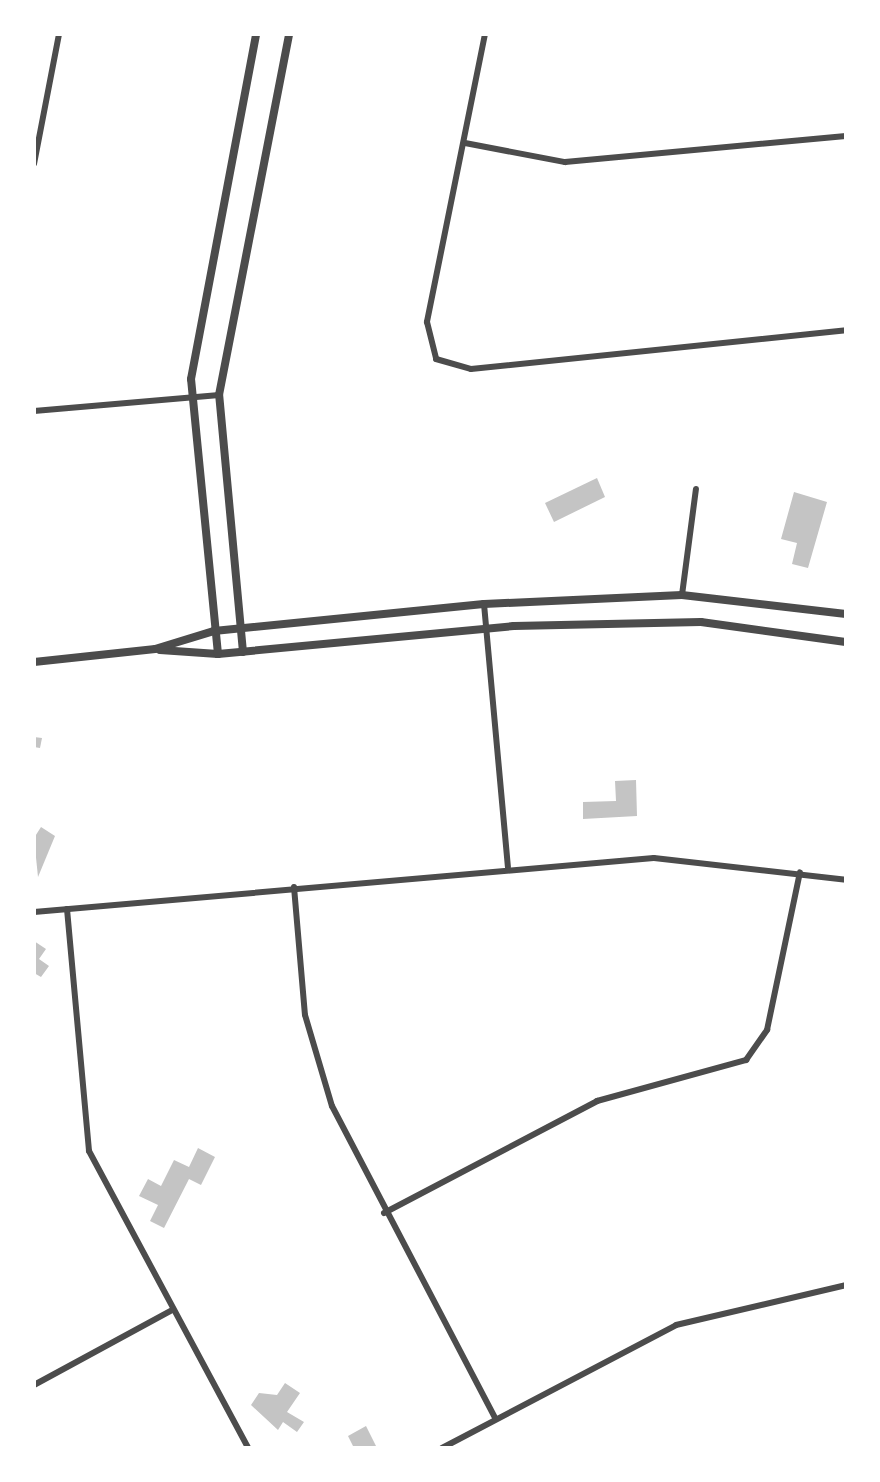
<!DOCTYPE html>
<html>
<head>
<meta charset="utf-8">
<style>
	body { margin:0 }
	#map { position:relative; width:880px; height:1482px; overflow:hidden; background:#fff; font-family:Signika,sans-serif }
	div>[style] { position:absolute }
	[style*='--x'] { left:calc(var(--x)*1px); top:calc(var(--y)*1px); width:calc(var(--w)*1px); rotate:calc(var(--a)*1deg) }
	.building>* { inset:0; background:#c4c4c4 }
	.minor>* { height:6px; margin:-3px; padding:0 3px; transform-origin:3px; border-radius:3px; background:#4c4c4c }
	.tertiary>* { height:8px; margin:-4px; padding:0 4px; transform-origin:4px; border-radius:4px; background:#4c4c4c }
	span { translate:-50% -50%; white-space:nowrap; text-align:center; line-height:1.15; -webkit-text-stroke:6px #fff; paint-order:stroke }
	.frame { position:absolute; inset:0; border:36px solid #fff; pointer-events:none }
</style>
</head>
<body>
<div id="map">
	<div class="building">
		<i style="clip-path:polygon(597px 478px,605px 497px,554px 522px,545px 503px)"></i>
		<i style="clip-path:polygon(794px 492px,827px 502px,808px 568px,792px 564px,797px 543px,781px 539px)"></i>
		<i style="clip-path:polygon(34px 737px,42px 738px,40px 748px,34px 747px)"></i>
		<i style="clip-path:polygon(636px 780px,637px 816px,583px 819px,583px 802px,616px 801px,615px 781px)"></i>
		<i style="clip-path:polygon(41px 827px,55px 836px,38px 877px,34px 838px)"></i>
		<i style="clip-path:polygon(34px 941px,46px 949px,39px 959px,49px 966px,41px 977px,34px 973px)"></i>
		<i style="clip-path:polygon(198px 1148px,215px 1157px,201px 1185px,189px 1179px,164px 1228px,150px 1221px,158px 1205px,139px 1196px,148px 1179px,161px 1186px,174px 1160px,189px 1167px)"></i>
		<i style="clip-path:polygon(285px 1383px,300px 1393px,287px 1412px,304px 1422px,297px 1432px,283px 1422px,278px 1430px,251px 1405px,259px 1393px,277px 1395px)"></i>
		<i style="clip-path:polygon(366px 1426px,377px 1448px,354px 1448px,348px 1436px)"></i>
	</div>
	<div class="minor">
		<i style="--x:485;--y:34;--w:294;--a:101.4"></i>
		<i style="--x:427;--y:322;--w:38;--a:76"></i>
		<i style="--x:436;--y:359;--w:36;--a:16"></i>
		<i style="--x:471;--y:369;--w:377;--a:-5.9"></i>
		<i style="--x:465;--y:143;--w:102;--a:10.8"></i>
		<i style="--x:565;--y:162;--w:282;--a:-5.3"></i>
		<i style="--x:34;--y:164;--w:132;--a:-79.1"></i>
		<i style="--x:34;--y:411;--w:186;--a:-4.9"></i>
		<i style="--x:682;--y:595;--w:107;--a:-82.5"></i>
		<i style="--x:484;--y:604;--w:264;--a:84.8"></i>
		<i style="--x:294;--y:887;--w:128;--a:85.1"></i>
		<i style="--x:305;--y:1015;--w:95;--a:73.5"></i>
		<i style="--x:332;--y:1106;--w:352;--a:62.4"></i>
		<i style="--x:67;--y:909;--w:243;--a:84.8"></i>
		<i style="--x:89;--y:1151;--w:337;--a:61.8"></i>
		<i style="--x:34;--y:912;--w:622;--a:-4.98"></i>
		<i style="--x:654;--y:858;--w:193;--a:6.5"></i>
		<i style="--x:384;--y:1213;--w:241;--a:-27.7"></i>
		<i style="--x:597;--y:1101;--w:155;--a:-15.4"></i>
		<i style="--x:746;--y:1060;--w:37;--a:-55"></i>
		<i style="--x:767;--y:1030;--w:161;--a:-78.2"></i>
		<i style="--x:34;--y:1385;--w:157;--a:-28.5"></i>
		<i style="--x:442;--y:1448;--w:264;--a:-27.7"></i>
		<i style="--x:676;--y:1325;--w:175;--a:-13.2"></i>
	</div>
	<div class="tertiary">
		<i style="--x:160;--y:650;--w:58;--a:3.9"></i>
		<i style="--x:218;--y:654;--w:297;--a:-5.4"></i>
		<i style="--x:514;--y:626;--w:187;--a:-1.2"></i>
		<i style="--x:701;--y:622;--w:146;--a:7.9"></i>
		<i style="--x:243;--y:652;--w:258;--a:-95.3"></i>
		<i style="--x:219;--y:395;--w:368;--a:-79"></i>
		<i style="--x:218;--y:654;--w:276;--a:-95.6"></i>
		<i style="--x:191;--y:379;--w:351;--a:-79.3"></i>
		<i style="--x:34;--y:662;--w:122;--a:-6.1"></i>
		<i style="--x:155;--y:649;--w:62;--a:-17"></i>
		<i style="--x:214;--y:631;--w:271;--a:-5.7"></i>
		<i style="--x:484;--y:604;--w:198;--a:-2.6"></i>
		<i style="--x:682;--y:595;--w:165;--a:6.6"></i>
	</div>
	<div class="frame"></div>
</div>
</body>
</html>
